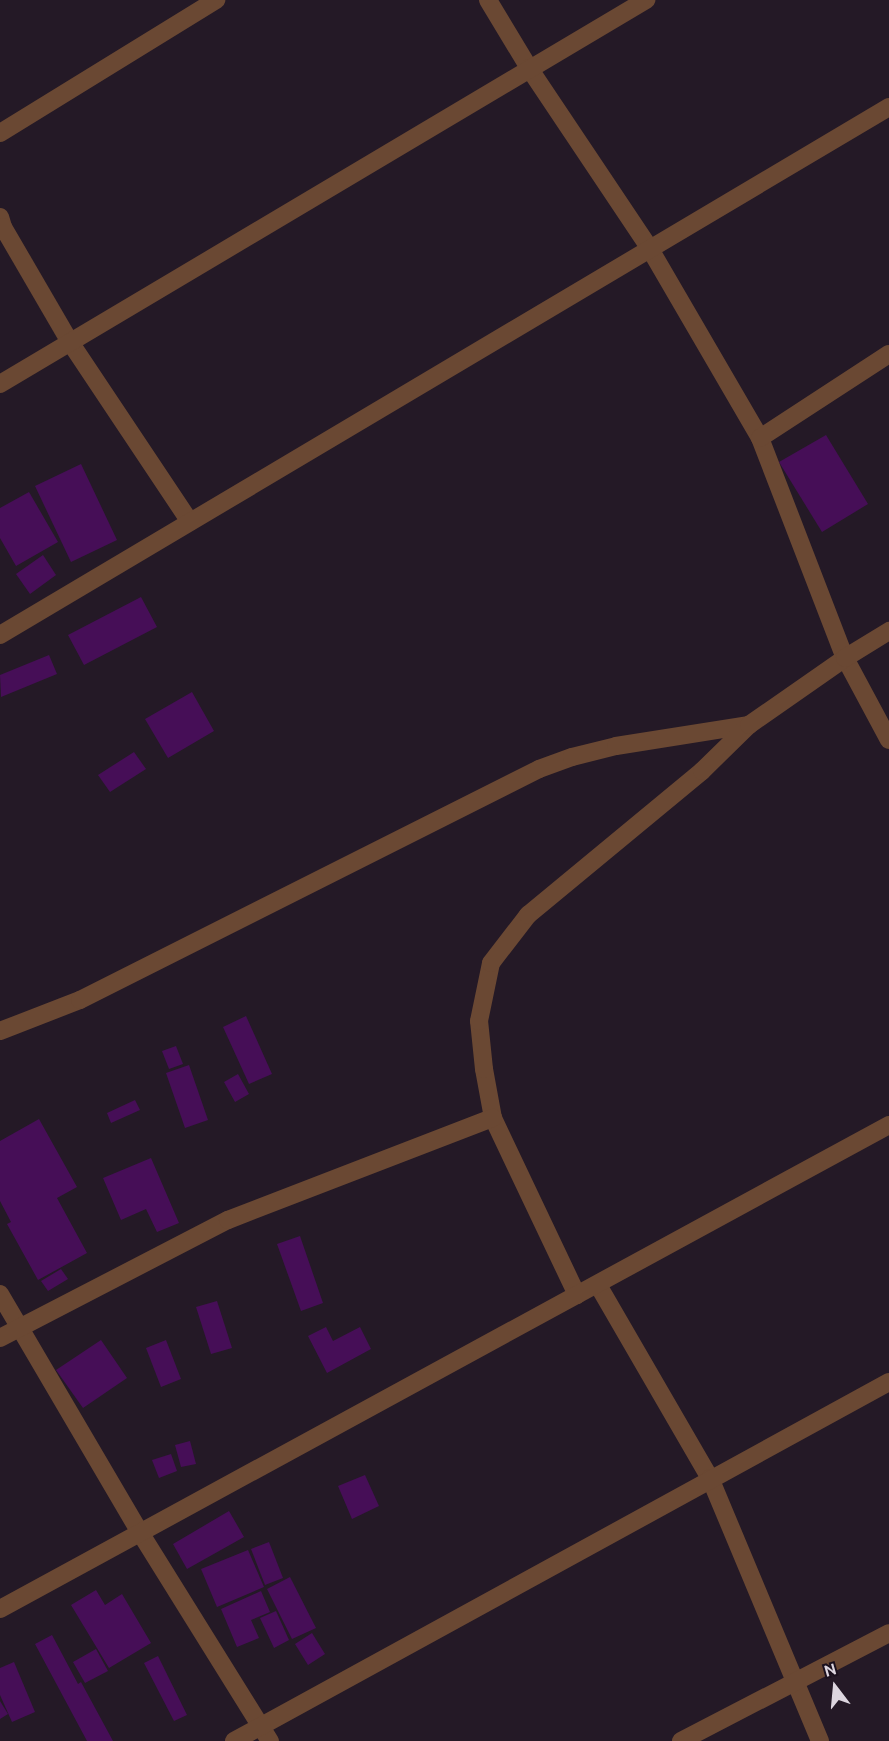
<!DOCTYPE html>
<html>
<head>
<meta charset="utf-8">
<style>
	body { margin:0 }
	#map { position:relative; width:889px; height:1741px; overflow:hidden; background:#241926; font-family:Ubuntu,sans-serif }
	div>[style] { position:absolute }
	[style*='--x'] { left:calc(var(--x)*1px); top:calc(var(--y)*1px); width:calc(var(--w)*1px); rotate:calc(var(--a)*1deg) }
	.building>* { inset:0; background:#460e57 }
	.minor>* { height:18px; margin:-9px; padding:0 9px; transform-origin:9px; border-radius:9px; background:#6a4833 }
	span { translate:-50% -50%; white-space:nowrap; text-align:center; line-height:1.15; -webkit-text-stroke:6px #1a101d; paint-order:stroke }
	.north { position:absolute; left:805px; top:1657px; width:60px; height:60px; -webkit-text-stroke:4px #1a101d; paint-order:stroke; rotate:344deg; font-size:16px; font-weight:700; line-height:24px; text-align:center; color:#ddd6df }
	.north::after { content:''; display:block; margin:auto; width:21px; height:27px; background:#ddd6df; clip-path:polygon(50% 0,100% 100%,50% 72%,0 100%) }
</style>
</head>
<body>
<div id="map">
	<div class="building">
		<i style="clip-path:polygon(826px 435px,868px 504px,822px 532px,779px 462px)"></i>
		<i style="clip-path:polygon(81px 464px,117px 540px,71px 562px,35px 486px)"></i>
		<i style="clip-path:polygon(29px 492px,58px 542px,16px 566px,0 538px,0 508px)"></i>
		<i style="clip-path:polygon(43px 555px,56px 575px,30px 594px,16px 574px)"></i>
		<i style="clip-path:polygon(141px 597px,157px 627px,84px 665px,68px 635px)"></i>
		<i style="clip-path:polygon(49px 655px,57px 674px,1px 697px,0 675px)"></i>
		<i style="clip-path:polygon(192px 692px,214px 731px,168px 758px,145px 719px)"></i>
		<i style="clip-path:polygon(134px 752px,146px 769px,110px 792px,98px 775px)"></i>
		<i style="clip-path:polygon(246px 1016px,272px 1074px,249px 1084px,223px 1027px)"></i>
		<i style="clip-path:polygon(176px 1046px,183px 1064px,169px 1069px,162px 1051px)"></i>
		<i style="clip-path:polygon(189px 1065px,208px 1120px,185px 1128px,166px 1073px)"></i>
		<i style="clip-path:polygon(238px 1074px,249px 1094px,235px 1102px,224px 1082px)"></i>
		<i style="clip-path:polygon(135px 1100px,140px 1110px,111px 1123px,107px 1113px)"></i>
		<i style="clip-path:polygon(39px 1119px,77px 1187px,57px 1198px,87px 1253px,38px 1280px,7px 1224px,11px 1222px,0 1201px,0 1141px)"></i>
		<i style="clip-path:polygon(151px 1158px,179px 1223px,157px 1232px,146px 1209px,121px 1220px,103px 1178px)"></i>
		<i style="clip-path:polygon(300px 1236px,323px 1303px,301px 1311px,277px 1244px)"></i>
		<i style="clip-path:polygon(61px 1269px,68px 1279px,48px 1291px,41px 1281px)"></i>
		<i style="clip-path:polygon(217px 1301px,232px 1348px,211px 1354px,196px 1307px)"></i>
		<i style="clip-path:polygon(326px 1327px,333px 1341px,360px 1327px,371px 1349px,327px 1373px,308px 1336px)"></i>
		<i style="clip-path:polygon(101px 1340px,127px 1378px,83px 1408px,56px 1370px)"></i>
		<i style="clip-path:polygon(166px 1340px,181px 1379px,161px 1387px,146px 1348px)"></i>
		<i style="clip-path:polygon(190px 1441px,196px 1464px,181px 1467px,175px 1445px)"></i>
		<i style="clip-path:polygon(171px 1454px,177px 1471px,159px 1478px,152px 1460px)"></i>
		<i style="clip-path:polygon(365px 1475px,379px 1506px,352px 1519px,338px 1486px)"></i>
		<i style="clip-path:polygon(229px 1511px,244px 1537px,187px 1569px,173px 1544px)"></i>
		<i style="clip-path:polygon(269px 1542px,283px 1578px,265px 1585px,251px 1549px)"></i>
		<i style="clip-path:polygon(248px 1550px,264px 1587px,217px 1607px,201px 1569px)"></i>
		<i style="clip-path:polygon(290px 1577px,316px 1628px,292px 1639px,267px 1589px)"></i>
		<i style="clip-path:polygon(96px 1590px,105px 1605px,122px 1594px,151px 1643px,109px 1668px,71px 1605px)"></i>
		<i style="clip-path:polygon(261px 1591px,270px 1612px,251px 1620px,259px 1638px,237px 1647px,221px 1609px)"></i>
		<i style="clip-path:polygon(276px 1611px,289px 1640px,274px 1648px,260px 1618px)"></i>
		<i style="clip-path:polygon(312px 1633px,325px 1654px,308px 1665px,295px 1644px)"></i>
		<i style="clip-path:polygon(52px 1635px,78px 1684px,81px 1682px,113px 1741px,87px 1741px,35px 1644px)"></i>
		<i style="clip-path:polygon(96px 1649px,108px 1671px,85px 1683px,73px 1662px)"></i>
		<i style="clip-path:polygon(158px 1656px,187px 1715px,174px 1721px,144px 1663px)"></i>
		<i style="clip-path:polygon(14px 1662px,35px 1712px,12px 1722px,0 1695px,0 1668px)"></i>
		<i style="clip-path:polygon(0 1701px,8px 1714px,0 1719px)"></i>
	</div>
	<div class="minor">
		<i style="--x:488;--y:0;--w:79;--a:58.9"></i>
		<i style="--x:529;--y:68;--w:218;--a:56.2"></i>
		<i style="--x:650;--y:249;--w:219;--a:59.8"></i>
		<i style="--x:760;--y:438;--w:236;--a:68.9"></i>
		<i style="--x:845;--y:658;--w:93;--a:61.8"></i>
		<i style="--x:0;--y:133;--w:254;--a:-31.6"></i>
		<i style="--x:0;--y:217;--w:10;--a:73"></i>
		<i style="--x:3;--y:227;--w:133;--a:59.8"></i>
		<i style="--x:70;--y:342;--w:216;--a:56.3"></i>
		<i style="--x:0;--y:384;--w:752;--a:-30.73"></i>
		<i style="--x:760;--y:438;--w:154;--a:-33.1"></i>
		<i style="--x:0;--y:635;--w:1034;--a:-30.71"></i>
		<i style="--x:0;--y:1031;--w:86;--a:-21.2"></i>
		<i style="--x:80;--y:1000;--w:514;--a:-26.71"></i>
		<i style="--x:539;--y:769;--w:35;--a:-20"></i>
		<i style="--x:572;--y:757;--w:45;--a:-14"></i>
		<i style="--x:616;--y:746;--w:135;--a:-9"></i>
		<i style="--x:598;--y:1285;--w:223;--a:59.9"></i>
		<i style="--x:710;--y:1478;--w:285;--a:67.3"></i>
		<i style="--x:0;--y:1294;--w:278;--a:59.6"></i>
		<i style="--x:141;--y:1534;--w:244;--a:58.1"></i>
		<i style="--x:577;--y:1295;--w:196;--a:-115.4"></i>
		<i style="--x:493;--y:1118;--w:50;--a:-100.4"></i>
		<i style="--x:484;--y:1069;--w:48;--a:-95.9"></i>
		<i style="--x:479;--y:1021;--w:59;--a:-78.3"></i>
		<i style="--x:491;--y:963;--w:61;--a:-52.4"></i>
		<i style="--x:528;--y:915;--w:226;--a:-39.6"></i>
		<i style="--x:702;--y:771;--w:66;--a:-44.4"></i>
		<i style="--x:749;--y:725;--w:117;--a:-34.9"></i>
		<i style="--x:845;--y:658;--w:52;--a:-31.5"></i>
		<i style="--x:0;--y:1338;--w:257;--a:-27.4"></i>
		<i style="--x:228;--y:1220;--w:284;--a:-21.1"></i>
		<i style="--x:0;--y:1609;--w:1012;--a:-28.57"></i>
		<i style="--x:234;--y:1741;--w:747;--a:-28.73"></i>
		<i style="--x:681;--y:1741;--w:234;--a:-27.4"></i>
	</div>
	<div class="north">N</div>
</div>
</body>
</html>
